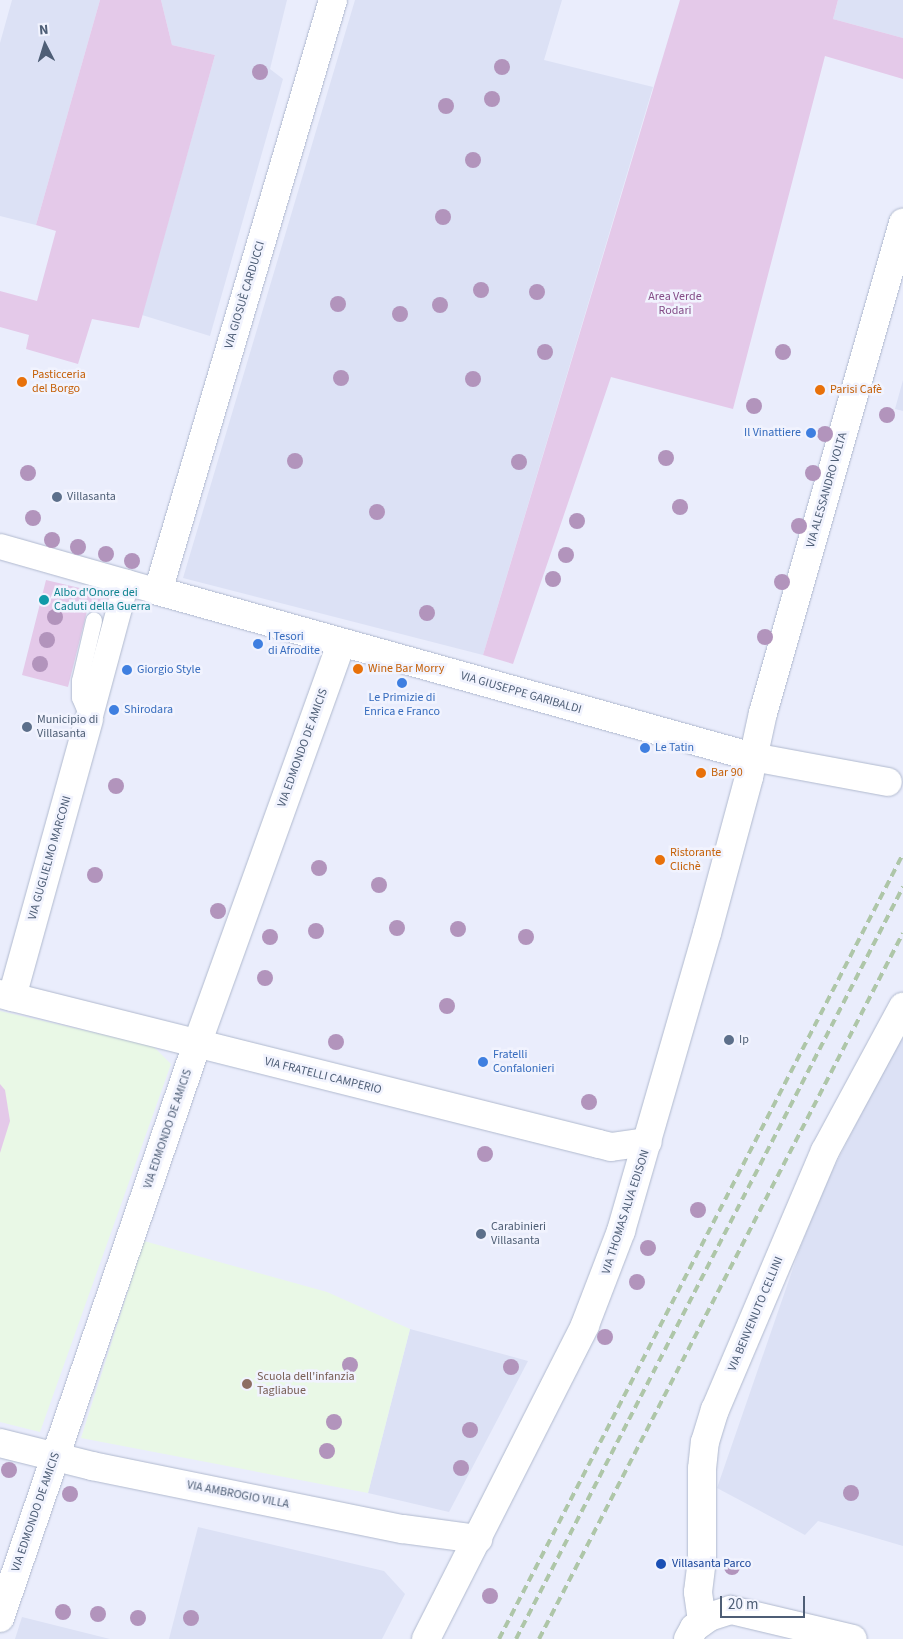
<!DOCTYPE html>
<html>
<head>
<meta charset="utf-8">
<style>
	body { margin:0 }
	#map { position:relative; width:903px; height:1639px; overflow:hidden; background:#eaedfc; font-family:"Source Sans 3",sans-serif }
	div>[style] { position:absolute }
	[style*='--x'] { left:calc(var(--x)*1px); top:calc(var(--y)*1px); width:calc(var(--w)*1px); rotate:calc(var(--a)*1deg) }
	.residential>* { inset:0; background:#dce1f5 }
	.education>* { inset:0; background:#e9f8e6 }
	.green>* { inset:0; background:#e4c9e9 }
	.roads { filter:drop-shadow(0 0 1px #b0b9ce) drop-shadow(0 0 1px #b0b9ce) }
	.service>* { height:16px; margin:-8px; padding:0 8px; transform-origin:8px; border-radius:8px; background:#fff }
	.pedestrian>* { height:25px; margin:-12.5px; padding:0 12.5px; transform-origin:12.5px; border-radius:12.5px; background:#fff }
	.minor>* { height:28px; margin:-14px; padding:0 14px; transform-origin:14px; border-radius:14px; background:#fff }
	.secondary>* { height:28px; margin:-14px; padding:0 14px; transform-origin:14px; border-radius:14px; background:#fff }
	.rail>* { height:4px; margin-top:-2px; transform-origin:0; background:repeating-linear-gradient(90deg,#aec6a8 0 8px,transparent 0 13px) }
	.trees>* { width:16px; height:16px; margin:-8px; border-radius:50%; background:#b294bc }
	.dots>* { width:14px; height:14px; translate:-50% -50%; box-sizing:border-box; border:2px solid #f1f3fe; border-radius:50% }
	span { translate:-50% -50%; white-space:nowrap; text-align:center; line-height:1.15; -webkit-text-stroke:5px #f1f3fe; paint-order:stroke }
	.street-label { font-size:12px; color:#4e5e76 }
	.park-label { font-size:12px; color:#844c87 }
	.food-label { font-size:12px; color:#c56008 }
	.left { translate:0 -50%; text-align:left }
	.shop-label { font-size:12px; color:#366cbe }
	.right { translate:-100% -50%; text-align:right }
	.service-label { font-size:12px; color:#4e5e75 }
	.culture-label { font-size:12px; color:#0d838f }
	.education-label { font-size:12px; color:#785e54 }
	.transit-label { font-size:12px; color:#164399 }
	.north { position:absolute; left:20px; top:20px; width:50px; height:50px; -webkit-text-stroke:4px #f1f3fe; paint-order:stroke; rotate:355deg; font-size:14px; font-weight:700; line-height:20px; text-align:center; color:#4e5e76 }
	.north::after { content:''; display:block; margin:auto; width:18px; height:22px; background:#4e5e76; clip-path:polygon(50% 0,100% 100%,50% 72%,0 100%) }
	.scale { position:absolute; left:720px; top:1596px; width:85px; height:22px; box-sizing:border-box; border:2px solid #4e5e76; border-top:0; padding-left:6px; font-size:15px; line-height:18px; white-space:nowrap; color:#4e5e76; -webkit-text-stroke:4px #f1f3fe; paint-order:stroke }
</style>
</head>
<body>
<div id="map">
	<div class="residential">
		<i style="clip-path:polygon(12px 0,100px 0,36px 225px,0 216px,0 43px)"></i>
		<i style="clip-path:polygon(161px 0,287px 0,270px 69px,283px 79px,210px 336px,142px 315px,215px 55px,172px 45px)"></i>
		<i style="clip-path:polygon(355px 0,562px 0,544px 60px,653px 87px,483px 655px,183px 578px)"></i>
		<i style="clip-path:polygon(838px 0,903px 0,903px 38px,833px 19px)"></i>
		<i style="clip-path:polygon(903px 380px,903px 411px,895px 409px)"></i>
		<i style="clip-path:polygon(903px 1033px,903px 1546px,818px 1521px,805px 1535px,717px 1488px,800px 1248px,830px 1175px)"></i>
		<i style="clip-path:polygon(410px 1329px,528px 1361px,449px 1512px,368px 1493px)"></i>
		<i style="clip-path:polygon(198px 1527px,384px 1571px,405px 1594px,382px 1639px,169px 1639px)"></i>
		<i style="clip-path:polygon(22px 1617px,110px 1639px,15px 1639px)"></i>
	</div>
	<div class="education">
		<i style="clip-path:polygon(0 1011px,153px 1046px,171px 1064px,40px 1432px,0 1422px)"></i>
		<i style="clip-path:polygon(144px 1241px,327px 1292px,410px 1329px,368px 1493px,81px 1438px)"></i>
	</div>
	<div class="green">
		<i style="clip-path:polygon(100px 0,161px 0,172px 45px,215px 55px,139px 328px,92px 319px,78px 364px,26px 349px,29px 335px,0 327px,0 291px,37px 301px,56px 231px,36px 225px)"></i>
		<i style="clip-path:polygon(680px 0,838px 0,833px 19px,903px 38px,903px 79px,825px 56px,733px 409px,611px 377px,513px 664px,483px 655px)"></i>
		<i style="clip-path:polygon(46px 580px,109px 595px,106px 610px,88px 607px,68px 687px,22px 675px)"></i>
		<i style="clip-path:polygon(0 1084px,5px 1090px,10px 1121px,0 1153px)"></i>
	</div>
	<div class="roads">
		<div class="service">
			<i style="--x:89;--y:719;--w:23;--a:-113"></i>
			<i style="--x:80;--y:698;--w:17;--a:-90"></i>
			<i style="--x:80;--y:681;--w:62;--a:-76.9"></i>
		</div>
		<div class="pedestrian">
			<i style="--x:0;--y:546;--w:164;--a:15.9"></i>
			<i style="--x:89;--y:719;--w:142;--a:-74.9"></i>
		</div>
		<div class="minor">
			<i style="--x:333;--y:0;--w:616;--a:106.49"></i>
			<i style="--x:158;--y:591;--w:618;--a:15.59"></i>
			<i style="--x:753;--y:757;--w:137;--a:10.5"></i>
			<i style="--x:0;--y:994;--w:617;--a:14.06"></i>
			<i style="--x:599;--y:1144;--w:12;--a:14"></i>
			<i style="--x:611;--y:1147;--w:37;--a:-8"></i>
			<i style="--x:12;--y:997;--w:288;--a:-74.5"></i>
			<i style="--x:0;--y:1443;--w:95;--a:14"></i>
			<i style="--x:92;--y:1466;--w:317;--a:11.5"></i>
			<i style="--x:403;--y:1529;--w:76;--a:7.6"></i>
			<i style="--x:0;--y:1618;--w:607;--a:-71.06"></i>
			<i style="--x:197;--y:1044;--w:426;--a:-70.2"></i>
			<i style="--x:702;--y:1621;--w:29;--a:-98"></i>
			<i style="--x:698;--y:1592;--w:33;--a:-83"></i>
			<i style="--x:702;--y:1559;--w:90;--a:-90"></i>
			<i style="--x:702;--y:1469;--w:27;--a:-84"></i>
			<i style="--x:705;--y:1442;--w:34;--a:-73"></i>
			<i style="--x:715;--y:1410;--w:281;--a:-67"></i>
			<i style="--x:825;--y:1151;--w:164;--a:-61.6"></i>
			<i style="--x:688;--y:1639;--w:13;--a:-61"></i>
			<i style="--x:694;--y:1628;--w:19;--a:-36"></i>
			<i style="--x:709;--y:1617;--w:23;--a:-18"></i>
			<i style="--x:731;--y:1610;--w:125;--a:13.4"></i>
		</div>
		<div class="secondary">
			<i style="--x:426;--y:1639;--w:352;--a:-63.1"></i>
			<i style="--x:585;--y:1325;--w:101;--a:-69"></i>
			<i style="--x:621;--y:1231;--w:310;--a:-73.9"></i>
			<i style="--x:707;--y:933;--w:162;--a:-74.9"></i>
			<i style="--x:749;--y:777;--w:66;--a:-77.7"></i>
			<i style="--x:763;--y:713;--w:510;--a:-74.05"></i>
		</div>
	</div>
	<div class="rail">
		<i style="--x:499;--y:1639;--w:883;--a:-62.77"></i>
		<i style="--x:516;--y:1639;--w:846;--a:-62.77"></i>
		<i style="--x:539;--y:1639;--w:794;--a:-62.73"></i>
	</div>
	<div class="trees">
		<i style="left:502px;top:67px"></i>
		<i style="left:260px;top:72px"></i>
		<i style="left:492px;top:99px"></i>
		<i style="left:446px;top:106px"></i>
		<i style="left:473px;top:160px"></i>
		<i style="left:443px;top:217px"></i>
		<i style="left:481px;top:290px"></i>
		<i style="left:537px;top:292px"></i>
		<i style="left:338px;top:304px"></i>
		<i style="left:440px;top:305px"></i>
		<i style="left:400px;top:314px"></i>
		<i style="left:545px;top:352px"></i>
		<i style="left:783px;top:352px"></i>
		<i style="left:341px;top:378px"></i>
		<i style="left:473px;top:379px"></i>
		<i style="left:754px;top:406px"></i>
		<i style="left:887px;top:415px"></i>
		<i style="left:825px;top:434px"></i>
		<i style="left:666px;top:458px"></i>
		<i style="left:295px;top:461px"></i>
		<i style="left:519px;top:462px"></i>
		<i style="left:28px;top:473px"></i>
		<i style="left:813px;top:473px"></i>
		<i style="left:680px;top:507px"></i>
		<i style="left:377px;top:512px"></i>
		<i style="left:33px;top:518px"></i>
		<i style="left:577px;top:521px"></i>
		<i style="left:799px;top:526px"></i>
		<i style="left:52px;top:540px"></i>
		<i style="left:78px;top:547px"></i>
		<i style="left:106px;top:554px"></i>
		<i style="left:566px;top:555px"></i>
		<i style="left:132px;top:561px"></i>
		<i style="left:553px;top:579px"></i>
		<i style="left:782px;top:582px"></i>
		<i style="left:427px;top:613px"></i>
		<i style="left:55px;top:617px"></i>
		<i style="left:765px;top:637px"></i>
		<i style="left:47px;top:640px"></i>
		<i style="left:40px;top:664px"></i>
		<i style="left:116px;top:786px"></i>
		<i style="left:319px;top:868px"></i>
		<i style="left:95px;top:875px"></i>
		<i style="left:379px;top:885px"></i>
		<i style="left:218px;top:911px"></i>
		<i style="left:397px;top:928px"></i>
		<i style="left:458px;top:929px"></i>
		<i style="left:316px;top:931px"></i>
		<i style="left:270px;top:937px"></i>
		<i style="left:526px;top:937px"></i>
		<i style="left:265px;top:978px"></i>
		<i style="left:447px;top:1006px"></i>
		<i style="left:336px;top:1042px"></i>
		<i style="left:589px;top:1102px"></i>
		<i style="left:485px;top:1154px"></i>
		<i style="left:698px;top:1210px"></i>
		<i style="left:648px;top:1248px"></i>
		<i style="left:637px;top:1282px"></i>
		<i style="left:605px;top:1337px"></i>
		<i style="left:350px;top:1365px"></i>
		<i style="left:511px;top:1367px"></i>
		<i style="left:334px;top:1422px"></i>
		<i style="left:470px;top:1430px"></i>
		<i style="left:327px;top:1451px"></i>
		<i style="left:461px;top:1468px"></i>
		<i style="left:9px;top:1470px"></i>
		<i style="left:851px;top:1493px"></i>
		<i style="left:70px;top:1494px"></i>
		<i style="left:732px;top:1567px"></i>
		<i style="left:490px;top:1596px"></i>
		<i style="left:63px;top:1612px"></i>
		<i style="left:98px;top:1614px"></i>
		<i style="left:138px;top:1618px"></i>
		<i style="left:191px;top:1618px"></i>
	</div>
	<div class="dots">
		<i style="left:22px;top:382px;background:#e8710a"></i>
		<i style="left:820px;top:390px;background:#e8710a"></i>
		<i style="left:811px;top:433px;background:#3f7fe0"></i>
		<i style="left:57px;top:497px;background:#5c6f8a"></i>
		<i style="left:44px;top:600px;background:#0f9aa8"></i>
		<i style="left:258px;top:644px;background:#3f7fe0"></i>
		<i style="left:358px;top:669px;background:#e8710a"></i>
		<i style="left:127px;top:670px;background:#3f7fe0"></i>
		<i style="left:402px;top:683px;background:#3f7fe0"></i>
		<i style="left:114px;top:710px;background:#3f7fe0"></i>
		<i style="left:27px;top:727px;background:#5c6f8a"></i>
		<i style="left:645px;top:748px;background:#3f7fe0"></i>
		<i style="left:701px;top:773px;background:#e8710a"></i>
		<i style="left:660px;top:860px;background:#e8710a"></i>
		<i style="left:729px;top:1040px;background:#5c6f8a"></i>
		<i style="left:483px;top:1062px;background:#3f7fe0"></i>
		<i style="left:481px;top:1234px;background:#5c6f8a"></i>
		<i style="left:247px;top:1384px;background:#8d6e63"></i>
		<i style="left:661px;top:1564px;background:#1a4fb4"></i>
	</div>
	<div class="street-label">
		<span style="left:245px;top:295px;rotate:-73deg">VIA GIOSUÈ CARDUCCI</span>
		<span style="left:827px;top:490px;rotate:-74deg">VIA ALESSANDRO VOLTA</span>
		<span style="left:521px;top:693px;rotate:16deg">VIA GIUSEPPE GARIBALDI</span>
		<span style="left:303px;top:748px;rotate:-70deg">VIA EDMONDO DE AMICIS</span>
		<span style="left:50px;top:858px;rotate:-74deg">VIA GUGLIELMO MARCONI</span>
		<span style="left:323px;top:1076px;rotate:14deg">VIA FRATELLI CAMPERIO</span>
		<span style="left:168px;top:1129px;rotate:-71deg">VIA EDMONDO DE AMICIS</span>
		<span style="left:626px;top:1212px;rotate:-72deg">VIA THOMAS ALVA EDISON</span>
		<span style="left:756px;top:1314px;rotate:-67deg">VIA BENVENUTO CELLINI</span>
		<span style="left:238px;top:1495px;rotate:11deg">VIA AMBROGIO VILLA</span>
		<span style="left:36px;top:1512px;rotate:-71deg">VIA EDMONDO DE AMICIS</span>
	</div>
	<div class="park-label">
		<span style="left:675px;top:304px">Area Verde<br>Rodari</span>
	</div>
	<div class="food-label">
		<span class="left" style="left:32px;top:382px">Pasticceria<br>del Borgo</span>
		<span class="left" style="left:830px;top:390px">Parisi Cafè</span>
		<span class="left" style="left:368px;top:669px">Wine Bar Morry</span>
		<span class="left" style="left:711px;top:773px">Bar 90</span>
		<span class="left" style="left:670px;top:860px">Ristorante<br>Clichè</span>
	</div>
	<div class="shop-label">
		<span class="right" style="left:801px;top:433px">Il Vinattiere</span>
		<span class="left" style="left:268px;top:644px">I Tesori<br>di Afrodite</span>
		<span class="left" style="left:137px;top:670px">Giorgio Style</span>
		<span style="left:402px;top:705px">Le Primizie di<br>Enrica e Franco</span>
		<span class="left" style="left:124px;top:710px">Shirodara</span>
		<span class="left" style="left:655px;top:748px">Le Tatin</span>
		<span class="left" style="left:493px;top:1062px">Fratelli<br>Confalonieri</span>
	</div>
	<div class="service-label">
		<span class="left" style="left:67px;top:497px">Villasanta</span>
		<span class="left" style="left:37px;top:727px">Municipio di<br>Villasanta</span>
		<span class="left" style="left:739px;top:1040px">Ip</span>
		<span class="left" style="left:491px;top:1234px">Carabinieri<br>Villasanta</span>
	</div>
	<div class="culture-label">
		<span class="left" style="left:54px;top:600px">Albo d'Onore dei<br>Caduti della Guerra</span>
	</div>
	<div class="education-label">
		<span class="left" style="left:257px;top:1384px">Scuola dell'infanzia<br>Tagliabue</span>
	</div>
	<div class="transit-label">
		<span class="left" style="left:672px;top:1564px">Villasanta Parco</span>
	</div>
	<div class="north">N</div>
	<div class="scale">20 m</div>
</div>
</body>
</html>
